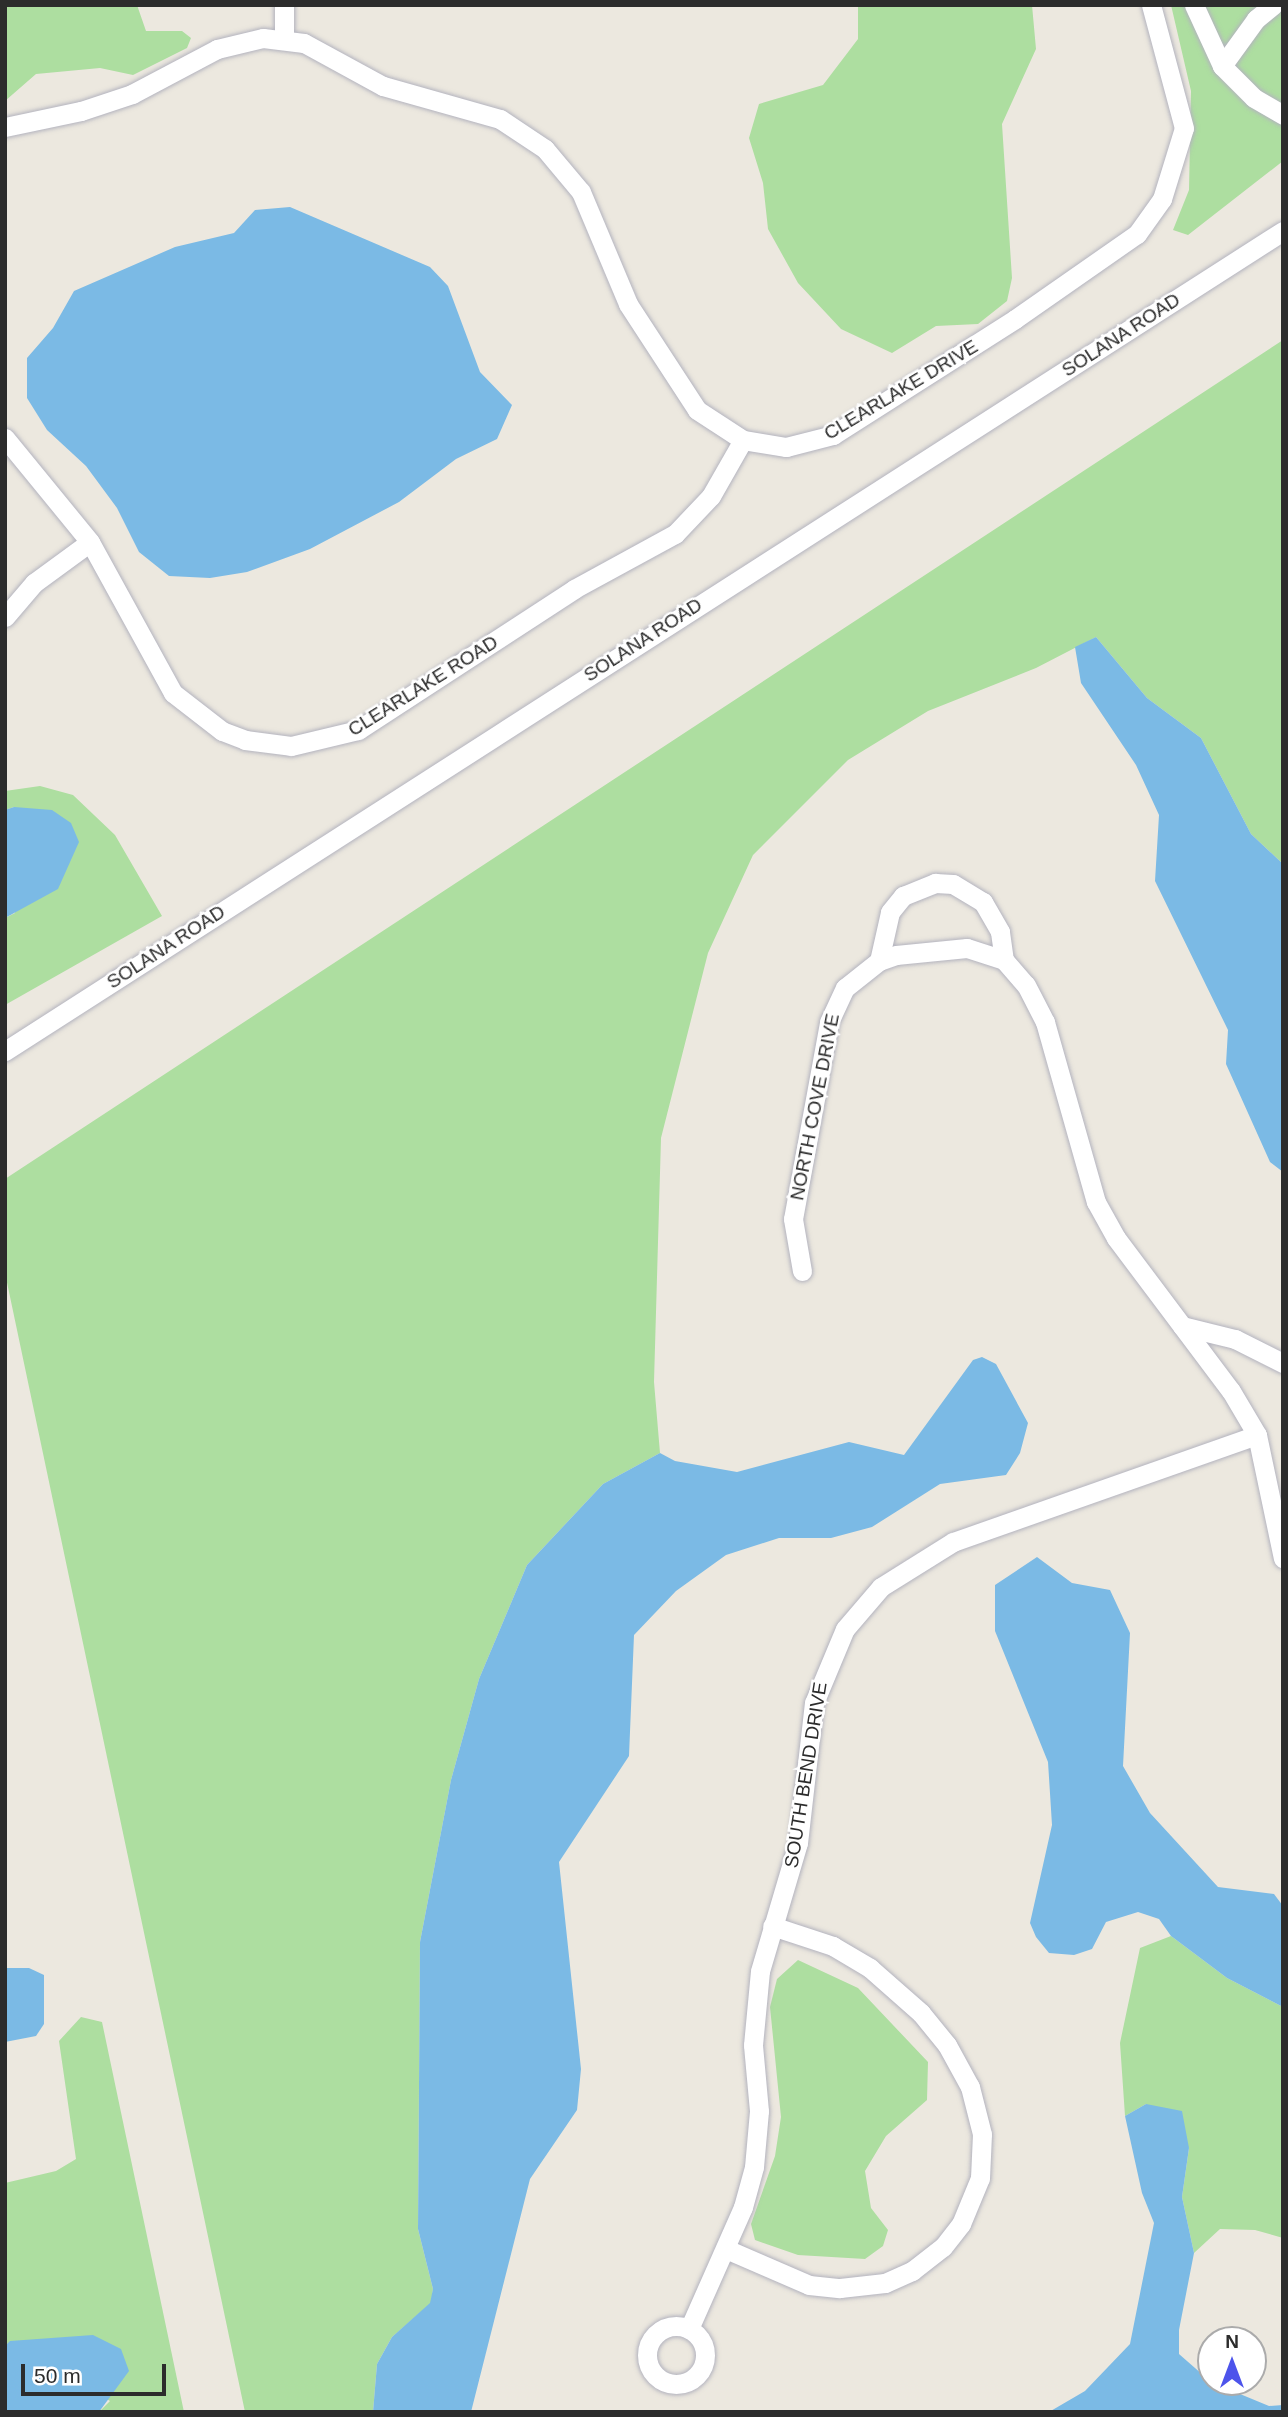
<!DOCTYPE html>
<html>
<head>
<meta charset="utf-8">
<style>
	body { margin:0 }
	#map { position:relative; width:1288px; height:2417px; overflow:hidden; background:#ece8df; font-family:Helvetica,sans-serif }
	div>[style] { position:absolute }
	[style*='--x'] { left:calc(var(--x)*1px); top:calc(var(--y)*1px); width:calc(var(--w)*1px); rotate:calc(var(--a)*1deg) }
	.green>* { inset:0; background:#addea0 }
	.water>* { inset:0; background:#7bbae5 }
	.roads { filter:drop-shadow(0 0 2px #b3b3be) drop-shadow(0 0 2px #b3b3be) }
	.minor>* { height:19px; margin:-9.5px; padding:0 9.5px; transform-origin:9.5px; border-radius:9.5px; background:#fff }
	.minor>.ring { margin:-9.5px; padding:0; box-sizing:content-box; background:none; border:19px solid #fff; border-radius:50% }
	span { translate:-50% -50%; white-space:nowrap; text-align:center; line-height:1.15; -webkit-text-stroke:5px #fff; paint-order:stroke }
	.street-label { font-size:19px; color:#2c2c2c }
	.frame { position:absolute; inset:0; border:7px solid #2c2c2c; pointer-events:none }
	.north { position:absolute; left:1197px; top:2326px; width:70px; height:70px; box-sizing:border-box; background:#fff; border:2px solid #ababab; border-radius:50%; rotate:0deg; font-size:19px; font-weight:700; line-height:28px; text-align:center; color:#2c2c2c }
	.north::after { content:''; display:block; margin:auto; width:24px; height:32px; background:#4d54eb; clip-path:polygon(50% 0,100% 100%,50% 72%,0 100%) }
	.scale { position:absolute; left:21px; top:2364px; width:145px; height:32px; box-sizing:border-box; border:4px solid #2c2c2c; border-top:0; padding-left:9px; font-size:21px; line-height:24px; white-space:nowrap; color:#2c2c2c; -webkit-text-stroke:5px #fff; paint-order:stroke }
</style>
</head>
<body>
<div id="map">
	<div class="green">
		<i style="clip-path:polygon(5px 5px,137px 5px,146px 31px,182px 31px,191px 38px,187px 48px,133px 75px,100px 68px,36px 74px,5px 101px)"></i>
		<i style="clip-path:polygon(858px 5px,1032px 5px,1036px 49px,1002px 124px,1012px 278px,1007px 301px,978px 324px,936px 326px,892px 353px,841px 329px,798px 283px,768px 229px,763px 183px,749px 138px,759px 104px,823px 85px,858px 39px)"></i>
		<i style="clip-path:polygon(1171px 5px,1283px 5px,1283px 161px,1188px 235px,1173px 230px,1189px 190px,1191px 91px)"></i>
		<i style="clip-path:polygon(1283px 340px,1283px 864px,1251px 834px,1201px 738px,1147px 698px,1096px 637px,1036px 668px,928px 711px,848px 760px,753px 855px,708px 953px,661px 1138px,654px 1382px,660px 1453px,603px 1484px,527px 1565px,479px 1679px,451px 1780px,420px 1942px,418px 2229px,433px 2289px,431px 2303px,392px 2337px,377px 2364px,373px 2412px,245px 2412px,5px 1273px,5px 1179px)"></i>
		<i style="clip-path:polygon(40px 786px,73px 795px,115px 835px,162px 916px,5px 1005px,5px 918px,15px 913px,14px 807px,5px 810px,5px 791px)"></i>
		<i style="clip-path:polygon(1171px 1936px,1227px 1978px,1283px 2007px,1283px 2238px,1255px 2230px,1220px 2229px,1194px 2253px,1182px 2197px,1189px 2148px,1146px 2104px,1125px 2116px,1120px 2043px,1140px 1948px)"></i>
		<i style="clip-path:polygon(798px 1960px,858px 1988px,928px 2062px,927px 2100px,886px 2136px,865px 2171px,871px 2208px,888px 2230px,883px 2246px,865px 2259px,798px 2255px,755px 2240px,751px 2224px,775px 2156px,781px 2117px,770px 2007px,777px 1979px)"></i>
		<i style="clip-path:polygon(81px 2017px,102px 2022px,184px 2412px,99px 2412px,110px 2401px,11px 2341px,5px 2346px,5px 2183px,56px 2171px,76px 2159px,59px 2041px)"></i>
	</div>
	<div class="water">
		<i style="clip-path:polygon(290px 207px,430px 267px,448px 286px,480px 372px,512px 405px,497px 439px,456px 459px,399px 502px,310px 549px,247px 572px,210px 578px,169px 576px,139px 552px,117px 508px,86px 466px,47px 430px,27px 398px,27px 358px,53px 328px,74px 291px,175px 247px,234px 233px,255px 210px)"></i>
		<i style="clip-path:polygon(1096px 637px,1147px 698px,1201px 738px,1251px 834px,1283px 864px,1283px 1172px,1270px 1162px,1226px 1064px,1228px 1030px,1155px 881px,1159px 815px,1136px 765px,1081px 683px,1075px 647px)"></i>
		<i style="clip-path:polygon(14px 807px,52px 810px,71px 823px,79px 842px,58px 889px,5px 918px,5px 810px)"></i>
		<i style="clip-path:polygon(982px 1357px,996px 1364px,1028px 1423px,1020px 1453px,1006px 1475px,940px 1484px,872px 1527px,831px 1538px,779px 1538px,726px 1555px,676px 1591px,634px 1635px,629px 1756px,559px 1862px,581px 2069px,577px 2110px,530px 2179px,471px 2412px,373px 2412px,377px 2364px,392px 2337px,430px 2303px,433px 2289px,418px 2229px,420px 1942px,451px 1780px,479px 1679px,527px 1565px,603px 1484px,660px 1453px,675px 1461px,737px 1472px,849px 1442px,904px 1455px,973px 1360px)"></i>
		<i style="clip-path:polygon(1037px 1557px,1072px 1583px,1110px 1590px,1130px 1633px,1123px 1766px,1150px 1813px,1218px 1887px,1274px 1894px,1283px 1906px,1283px 2007px,1227px 1978px,1171px 1936px,1159px 1919px,1138px 1912px,1106px 1922px,1092px 1949px,1074px 1955px,1049px 1953px,1036px 1937px,1030px 1923px,1052px 1825px,1048px 1762px,995px 1631px,995px 1585px)"></i>
		<i style="clip-path:polygon(5px 1968px,29px 1968px,44px 1975px,44px 2024px,36px 2036px,5px 2042px)"></i>
		<i style="clip-path:polygon(1146px 2104px,1182px 2111px,1189px 2148px,1182px 2197px,1194px 2253px,1179px 2330px,1179px 2354px,1211px 2382px,1269px 2406px,1283px 2405px,1283px 2412px,1049px 2412px,1085px 2391px,1130px 2344px,1154px 2223px,1142px 2193px,1125px 2116px)"></i>
		<i style="clip-path:polygon(93px 2335px,121px 2349px,129px 2371px,99px 2412px,5px 2412px,5px 2346px,10px 2341px)"></i>
	</div>
	<div class="roads">
		<div class="minor">
			<i style="--x:284;--y:5;--w:33;--a:90"></i>
			<i style="--x:1194;--y:5;--w:67;--a:65.3"></i>
			<i style="--x:1222;--y:66;--w:45;--a:45"></i>
			<i style="--x:1254;--y:98;--w:34;--a:30"></i>
			<i style="--x:1222;--y:66;--w:58;--a:-54.1"></i>
			<i style="--x:1256;--y:19;--w:22;--a:-39"></i>
			<i style="--x:5;--y:127;--w:78;--a:-11.9"></i>
			<i style="--x:81;--y:111;--w:54;--a:-18.4"></i>
			<i style="--x:132;--y:94;--w:96;--a:-27.9"></i>
			<i style="--x:217;--y:49;--w:47;--a:-13.4"></i>
			<i style="--x:263;--y:38;--w:41;--a:7"></i>
			<i style="--x:304;--y:43;--w:90;--a:28.6"></i>
			<i style="--x:383;--y:86;--w:122;--a:15.8"></i>
			<i style="--x:500;--y:119;--w:54;--a:33.7"></i>
			<i style="--x:545;--y:149;--w:56;--a:50.1"></i>
			<i style="--x:581;--y:192;--w:121;--a:67.2"></i>
			<i style="--x:628;--y:304;--w:126;--a:56.9"></i>
			<i style="--x:697;--y:410;--w:55;--a:33.1"></i>
			<i style="--x:743;--y:440;--w:44;--a:9.2"></i>
			<i style="--x:786;--y:447;--w:49;--a:-14.3"></i>
			<i style="--x:833;--y:435;--w:216;--a:-32.5"></i>
			<i style="--x:1015;--y:319;--w:149;--a:-34.9"></i>
			<i style="--x:1137;--y:234;--w:43;--a:-54.5"></i>
			<i style="--x:1162;--y:199;--w:74;--a:-72.8"></i>
			<i style="--x:1184;--y:128;--w:127;--a:-105"></i>
			<i style="--x:5;--y:438;--w:134;--a:50.7"></i>
			<i style="--x:90;--y:542;--w:172;--a:61.2"></i>
			<i style="--x:173;--y:693;--w:62;--a:37.8"></i>
			<i style="--x:222;--y:731;--w:25;--a:21"></i>
			<i style="--x:245;--y:740;--w:46;--a:7.4"></i>
			<i style="--x:291;--y:746;--w:69;--a:-13.4"></i>
			<i style="--x:358;--y:730;--w:258;--a:-33.1"></i>
			<i style="--x:574;--y:589;--w:115;--a:-28.6"></i>
			<i style="--x:675;--y:534;--w:52;--a:-46.5"></i>
			<i style="--x:711;--y:496;--w:64;--a:-60.3"></i>
			<i style="--x:5;--y:617;--w:45;--a:-49.5"></i>
			<i style="--x:34;--y:583;--w:69;--a:-36.2"></i>
			<i style="--x:879;--y:961;--w:50;--a:-77.3"></i>
			<i style="--x:890;--y:912;--w:21;--a:-51"></i>
			<i style="--x:903;--y:896;--w:35;--a:-22"></i>
			<i style="--x:935;--y:883;--w:18;--a:3"></i>
			<i style="--x:953;--y:884;--w:35;--a:31"></i>
			<i style="--x:983;--y:902;--w:34;--a:60"></i>
			<i style="--x:1000;--y:932;--w:28;--a:82"></i>
			<i style="--x:5;--y:1051;--w:1518;--a:-32.69"></i>
			<i style="--x:802;--y:1271;--w:53;--a:-99.8"></i>
			<i style="--x:793;--y:1219;--w:200;--a:-79.6"></i>
			<i style="--x:829;--y:1022;--w:38;--a:-65"></i>
			<i style="--x:845;--y:988;--w:43;--a:-38.5"></i>
			<i style="--x:879;--y:961;--w:18;--a:-19"></i>
			<i style="--x:896;--y:955;--w:71;--a:-5.6"></i>
			<i style="--x:967;--y:948;--w:39;--a:18"></i>
			<i style="--x:1004;--y:960;--w:33;--a:49"></i>
			<i style="--x:1026;--y:985;--w:42;--a:62.8"></i>
			<i style="--x:1045;--y:1022;--w:187;--a:74.2"></i>
			<i style="--x:1096;--y:1202;--w:41;--a:60.9"></i>
			<i style="--x:1116;--y:1238;--w:191;--a:53.1"></i>
			<i style="--x:1231;--y:1391;--w:51;--a:59.4"></i>
			<i style="--x:1257;--y:1435;--w:126;--a:78.1"></i>
			<i style="--x:1182;--y:1326;--w:55;--a:13.8"></i>
			<i style="--x:1235;--y:1339;--w:54;--a:26.6"></i>
			<i style="--x:726;--y:2249;--w:90;--a:23.4"></i>
			<i style="--x:809;--y:2285;--w:31;--a:6"></i>
			<i style="--x:840;--y:2288;--w:45;--a:-6.3"></i>
			<i style="--x:885;--y:2283;--w:30;--a:-24"></i>
			<i style="--x:912;--y:2271;--w:39;--a:-38"></i>
			<i style="--x:943;--y:2247;--w:29;--a:-52"></i>
			<i style="--x:961;--y:2224;--w:50;--a:-67.6"></i>
			<i style="--x:980;--y:2178;--w:44;--a:-87.4"></i>
			<i style="--x:982;--y:2134;--w:49;--a:-104.3"></i>
			<i style="--x:970;--y:2087;--w:48;--a:-118.7"></i>
			<i style="--x:947;--y:2045;--w:41;--a:-129.1"></i>
			<i style="--x:921;--y:2013;--w:68;--a:-138.6"></i>
			<i style="--x:870;--y:1968;--w:43;--a:-149.3"></i>
			<i style="--x:833;--y:1946;--w:64;--a:-161.8"></i>
			<i class="ring" style="left:647px;top:2326px;width:39px;height:39px"></i>
			<i style="--x:689;--y:2329;--w:133;--a:-66.1"></i>
			<i style="--x:743;--y:2207;--w:41;--a:-74.6"></i>
			<i style="--x:754;--y:2167;--w:56;--a:-84.9"></i>
			<i style="--x:759;--y:2111;--w:66;--a:-95.2"></i>
			<i style="--x:753;--y:2045;--w:74;--a:-84.6"></i>
			<i style="--x:760;--y:1971;--w:134;--a:-73.5"></i>
			<i style="--x:798;--y:1843;--w:141;--a:-83.5"></i>
			<i style="--x:814;--y:1703;--w:80;--a:-67.3"></i>
			<i style="--x:845;--y:1629;--w:55;--a:-49.4"></i>
			<i style="--x:881;--y:1587;--w:85;--a:-32"></i>
			<i style="--x:953;--y:1542;--w:322;--a:-19.4"></i>
		</div>
	</div>
	<div class="street-label">
		<span style="left:1121px;top:335px;rotate:-33deg">SOLANA ROAD</span>
		<span style="left:901px;top:390px;rotate:-31deg">CLEARLAKE DRIVE</span>
		<span style="left:643px;top:640px;rotate:-33deg">SOLANA ROAD</span>
		<span style="left:423px;top:686px;rotate:-32deg">CLEARLAKE ROAD</span>
		<span style="left:166px;top:947px;rotate:-33deg">SOLANA ROAD</span>
		<span style="left:815px;top:1107px;rotate:-79deg">NORTH COVE DRIVE</span>
		<span style="left:806px;top:1775px;rotate:-81deg">SOUTH BEND DRIVE</span>
	</div>
	<div class="frame"></div>
	<div class="north">N</div>
	<div class="scale">50 m</div>
</div>
</body>
</html>
